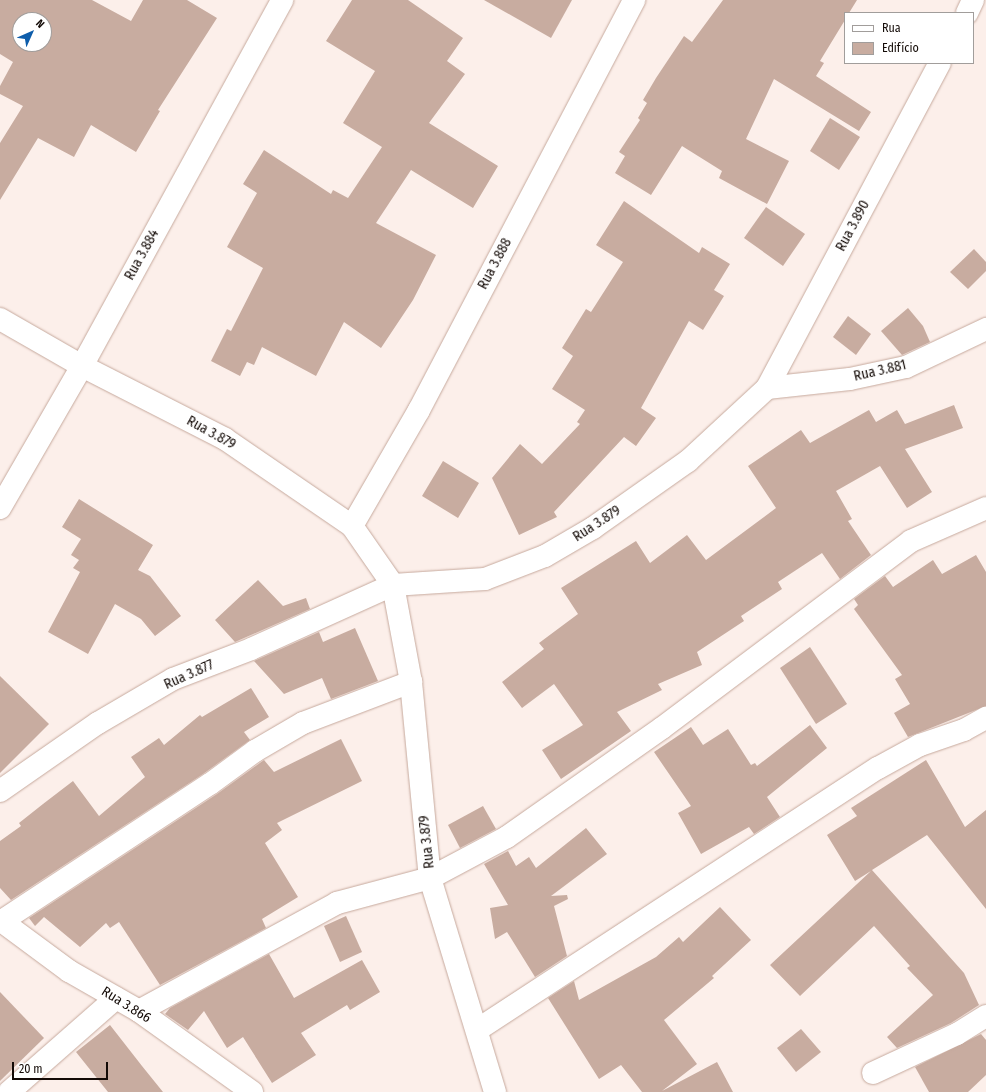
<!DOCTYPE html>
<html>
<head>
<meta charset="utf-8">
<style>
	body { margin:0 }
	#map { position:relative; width:986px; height:1092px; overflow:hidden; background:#fcefea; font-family:"Fira Sans Condensed",sans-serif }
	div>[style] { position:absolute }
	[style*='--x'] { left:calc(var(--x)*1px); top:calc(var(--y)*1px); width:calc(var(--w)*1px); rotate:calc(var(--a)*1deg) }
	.building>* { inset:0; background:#c8aca0 }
	.roads { filter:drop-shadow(0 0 1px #c6a99d) drop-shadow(0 0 1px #c6a99d) }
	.minor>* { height:22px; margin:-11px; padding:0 11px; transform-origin:11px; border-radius:11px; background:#fff }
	span { translate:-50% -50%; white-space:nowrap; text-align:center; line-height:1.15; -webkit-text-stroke:4px #fff; paint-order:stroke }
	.street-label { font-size:14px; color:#130a06 }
	.legend { position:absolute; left:844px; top:12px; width:130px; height:52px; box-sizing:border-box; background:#fff; border:1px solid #a19d9b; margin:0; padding:5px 7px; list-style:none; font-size:12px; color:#130a06 }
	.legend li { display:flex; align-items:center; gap:8px; height:20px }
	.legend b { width:20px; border:1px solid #a19d9b }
	.north { position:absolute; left:12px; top:12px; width:40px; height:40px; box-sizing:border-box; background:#fff; border:1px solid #a19d9b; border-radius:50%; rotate:45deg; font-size:11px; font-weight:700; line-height:16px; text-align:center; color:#130a06 }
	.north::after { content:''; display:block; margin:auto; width:14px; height:18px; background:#0e5dab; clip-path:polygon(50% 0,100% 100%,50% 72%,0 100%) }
	.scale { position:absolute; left:12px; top:1062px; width:96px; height:18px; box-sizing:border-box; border:2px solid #130a06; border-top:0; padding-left:5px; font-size:12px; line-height:14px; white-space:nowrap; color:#130a06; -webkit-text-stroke:3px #fff; paint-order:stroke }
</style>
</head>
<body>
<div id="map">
	<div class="building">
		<i style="clip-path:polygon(evenodd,0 0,92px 0,131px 21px,143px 0,187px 0,217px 18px,158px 110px,160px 111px,136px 152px,91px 125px,74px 157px,38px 138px,0 200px,0 143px,23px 106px,0 94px,0 86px,13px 62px,0 54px,0 0,20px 20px,44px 20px,44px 44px,20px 44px,20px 20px)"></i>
		<i style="clip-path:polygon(352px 0,408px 0,463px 38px,447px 61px,465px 74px,429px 123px,498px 166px,473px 208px,411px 170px,376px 223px,436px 255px,413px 300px,381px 348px,344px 322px,316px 376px,262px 347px,254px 365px,247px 362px,240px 376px,211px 361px,227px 329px,231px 331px,263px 268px,227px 247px,257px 193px,243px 184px,264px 150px,331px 194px,333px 190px,348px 198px,382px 147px,343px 123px,375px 71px,326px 41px)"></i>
		<i style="clip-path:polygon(484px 0,572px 0,551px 38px)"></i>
		<i style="clip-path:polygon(723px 0,857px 0,849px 13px,845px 13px,845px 20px,820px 61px,824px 63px,816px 76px,871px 112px,859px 131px,774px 79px,746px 139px,789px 161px,767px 204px,719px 178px,722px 171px,682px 146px,651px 195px,615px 173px,625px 156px,619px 152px,640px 120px,638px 118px,647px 103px,643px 100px,656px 78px,684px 36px,692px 42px)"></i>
		<i style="clip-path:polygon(830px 118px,860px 137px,839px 170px,810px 151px)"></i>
		<i style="clip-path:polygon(624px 201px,699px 253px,702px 247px,730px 264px,714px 290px,724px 296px,703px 330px,689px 321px,641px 408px,656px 418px,636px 446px,624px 437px,554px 512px,557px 517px,519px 535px,492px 478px,520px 444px,542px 464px,580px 424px,577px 422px,585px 410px,552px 389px,573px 356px,562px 348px,586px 309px,591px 312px,623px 262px,596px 245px)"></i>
		<i style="clip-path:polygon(766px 207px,805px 234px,783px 266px,744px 238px)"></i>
		<i style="clip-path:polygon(974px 249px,986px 262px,986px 271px,968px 289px,950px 272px)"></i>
		<i style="clip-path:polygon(908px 308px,923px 326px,930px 342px,902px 355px,881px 331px)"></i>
		<i style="clip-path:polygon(848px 316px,871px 334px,856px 355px,833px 337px)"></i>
		<i style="clip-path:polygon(954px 405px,963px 428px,905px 449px,932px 492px,907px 508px,880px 466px,836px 491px,852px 519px,848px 521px,871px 555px,840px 579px,822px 553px,778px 582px,782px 589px,741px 616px,744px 621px,697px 652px,702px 665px,658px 684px,662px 690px,617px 712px,631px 731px,561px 779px,542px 750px,583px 725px,554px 684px,522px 708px,502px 682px,544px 649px,539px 643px,578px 614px,561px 588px,636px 541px,650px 563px,687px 535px,706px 560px,776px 508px,748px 466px,801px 430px,810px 443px,869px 410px,876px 422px,897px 410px,905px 424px)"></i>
		<i style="clip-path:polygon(443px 461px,479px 483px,458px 518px,422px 496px)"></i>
		<i style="clip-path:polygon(79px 499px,153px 545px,138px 570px,150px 576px,181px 616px,155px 636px,141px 619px,115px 604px,88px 654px,48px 632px,80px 572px,73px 568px,79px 560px,71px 555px,81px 539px,62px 527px)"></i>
		<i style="clip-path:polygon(976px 555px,986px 572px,986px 706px,908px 737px,894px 713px,910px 704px,895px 679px,902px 675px,854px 609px,858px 605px,854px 599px,885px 576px,893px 587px,933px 560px,942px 574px)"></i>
		<i style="clip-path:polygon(258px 580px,283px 606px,306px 598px,310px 609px,235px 642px,215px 620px)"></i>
		<i style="clip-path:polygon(355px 628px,378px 681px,331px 699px,322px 678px,284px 694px,254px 661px,319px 632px,323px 642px)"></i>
		<i style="clip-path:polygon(810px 647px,847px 704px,816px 724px,780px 668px)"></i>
		<i style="clip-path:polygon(0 676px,49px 724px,0 773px)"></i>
		<i style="clip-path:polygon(251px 688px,269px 717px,244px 732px,250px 740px,203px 774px,11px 900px,0 888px,0 841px,21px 826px,19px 823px,43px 804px,73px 781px,99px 816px,145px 777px,131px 757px,159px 738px,164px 745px,200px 715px,202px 717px)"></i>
		<i style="clip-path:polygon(810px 725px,827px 748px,767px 797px,780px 817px,754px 834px,749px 827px,701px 854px,678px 813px,691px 806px,654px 752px,691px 727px,703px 745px,728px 729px,751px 765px,755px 763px,757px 766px)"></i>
		<i style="clip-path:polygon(341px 739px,362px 781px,277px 823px,282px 830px,265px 843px,298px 897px,262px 919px,266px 928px,160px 985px,119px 922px,110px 928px,106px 923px,80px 947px,44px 917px,35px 926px,29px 918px,217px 794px,264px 760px,274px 772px)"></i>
		<i style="clip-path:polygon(926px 760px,965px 827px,986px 810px,986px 909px,927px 835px,872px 870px,964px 973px,979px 1005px,951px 1023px,897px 1048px,887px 1037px,933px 995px,907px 968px,910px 966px,874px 926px,800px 996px,770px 965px,871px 871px,855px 881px,827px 835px,857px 816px,851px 808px)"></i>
		<i style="clip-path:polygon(483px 806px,496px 829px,460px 848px,448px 825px)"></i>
		<i style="clip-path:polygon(586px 828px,607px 854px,551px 896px,567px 895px,568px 899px,554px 906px,567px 956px,535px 977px,507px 932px,495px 939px,490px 908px,508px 905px,484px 864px,508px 851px,516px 866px,529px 857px,536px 868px)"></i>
		<i style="clip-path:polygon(720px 907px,751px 940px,712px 976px,714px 978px,664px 1020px,697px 1064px,662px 1091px,717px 1062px,733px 1092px,642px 1092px,621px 1065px,599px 1079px,548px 998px,574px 981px,579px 1000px,656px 957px,679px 937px,683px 942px)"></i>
		<i style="clip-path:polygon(346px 916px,362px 952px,340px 962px,324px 926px)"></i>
		<i style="clip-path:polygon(269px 954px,294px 998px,362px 960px,380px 992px,350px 1010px,347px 1005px,301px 1033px,316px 1055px,272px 1083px,243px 1037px,227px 1048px,204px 1011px,188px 1030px,165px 1014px,170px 1008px)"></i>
		<i style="clip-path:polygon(0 992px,44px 1038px,0 1081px)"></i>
		<i style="clip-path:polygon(110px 1025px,142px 1066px,163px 1092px,108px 1092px,76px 1052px)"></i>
		<i style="clip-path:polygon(801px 1029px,821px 1052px,796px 1072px,777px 1048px)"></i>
		<i style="clip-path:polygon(981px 1034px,986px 1040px,986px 1075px,968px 1092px,929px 1092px,915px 1067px)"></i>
	</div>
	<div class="roads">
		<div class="minor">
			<i style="--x:967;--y:13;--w:14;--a:-65"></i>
			<i style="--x:0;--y:319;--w:95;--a:29.8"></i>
			<i style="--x:82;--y:366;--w:161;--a:27"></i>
			<i style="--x:225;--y:439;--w:154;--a:34.4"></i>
			<i style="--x:352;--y:526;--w:72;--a:55.2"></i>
			<i style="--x:393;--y:585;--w:99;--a:79.5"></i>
			<i style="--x:411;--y:682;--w:197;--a:84.5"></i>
			<i style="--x:430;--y:878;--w:224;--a:73.1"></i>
			<i style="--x:767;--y:388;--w:83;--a:-6.2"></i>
			<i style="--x:850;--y:379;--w:57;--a:-12.1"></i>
			<i style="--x:906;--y:367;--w:89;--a:-25.4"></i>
			<i style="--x:0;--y:508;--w:164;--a:-60"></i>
			<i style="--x:82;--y:366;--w:417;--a:-61.3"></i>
			<i style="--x:352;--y:526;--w:134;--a:-60"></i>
			<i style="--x:419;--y:410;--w:463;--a:-62.3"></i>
			<i style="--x:0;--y:791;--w:119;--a:-34.8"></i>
			<i style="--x:98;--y:723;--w:87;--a:-30.4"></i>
			<i style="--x:173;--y:679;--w:84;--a:-21"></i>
			<i style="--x:251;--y:649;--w:156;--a:-24.3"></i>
			<i style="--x:393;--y:585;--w:92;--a:-3.7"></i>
			<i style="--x:485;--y:579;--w:64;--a:-21"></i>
			<i style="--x:545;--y:556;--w:56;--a:-30.3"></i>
			<i style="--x:593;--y:528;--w:116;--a:-35.2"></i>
			<i style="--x:688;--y:461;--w:108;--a:-42.7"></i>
			<i style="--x:767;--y:388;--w:368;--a:-62"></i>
			<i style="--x:0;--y:920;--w:86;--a:36.5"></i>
			<i style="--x:69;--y:971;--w:81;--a:29.7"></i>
			<i style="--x:139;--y:1011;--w:139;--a:35.6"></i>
			<i style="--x:2;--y:921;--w:249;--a:-33.4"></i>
			<i style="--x:210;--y:784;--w:56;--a:-36.3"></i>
			<i style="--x:255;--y:751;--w:56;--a:-30.3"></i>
			<i style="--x:303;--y:723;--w:116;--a:-20.8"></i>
			<i style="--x:139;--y:1011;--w:226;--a:-28.6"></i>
			<i style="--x:337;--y:903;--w:96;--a:-15"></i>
			<i style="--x:430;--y:878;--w:87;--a:-28"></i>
			<i style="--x:507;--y:837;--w:189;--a:-35.1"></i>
			<i style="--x:662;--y:728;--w:311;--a:-36.9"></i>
			<i style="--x:911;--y:541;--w:82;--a:-23.7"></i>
			<i style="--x:477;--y:1030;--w:479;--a:-33.2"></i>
			<i style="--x:878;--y:768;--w:48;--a:-28.7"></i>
			<i style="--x:920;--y:745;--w:46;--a:-18.8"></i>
			<i style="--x:964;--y:730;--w:25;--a:-29"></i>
			<i style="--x:873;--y:1073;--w:93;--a:-24.9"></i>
			<i style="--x:957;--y:1034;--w:34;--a:-32"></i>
			<i style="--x:9;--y:1092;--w:142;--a:-41.3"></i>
		</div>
	</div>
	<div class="street-label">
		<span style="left:853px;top:226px;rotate:-62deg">Rua 3.890</span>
		<span style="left:142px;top:255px;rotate:-61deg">Rua 3.884</span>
		<span style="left:495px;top:264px;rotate:-62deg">Rua 3.888</span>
		<span style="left:880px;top:371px;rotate:-13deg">Rua 3.881</span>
		<span style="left:211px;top:433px;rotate:29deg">Rua 3.879</span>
		<span style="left:597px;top:524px;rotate:-33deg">Rua 3.879</span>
		<span style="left:189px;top:675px;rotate:-24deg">Rua 3.877</span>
		<span style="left:427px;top:842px;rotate:-96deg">Rua 3.879</span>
		<span style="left:126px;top:1005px;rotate:32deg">Rua 3.866</span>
	</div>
	<ul class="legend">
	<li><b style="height:5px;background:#fff"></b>Rua</li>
	<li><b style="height:11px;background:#c8aca0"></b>Edifício</li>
	</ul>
	<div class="north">N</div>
	<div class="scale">20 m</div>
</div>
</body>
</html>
